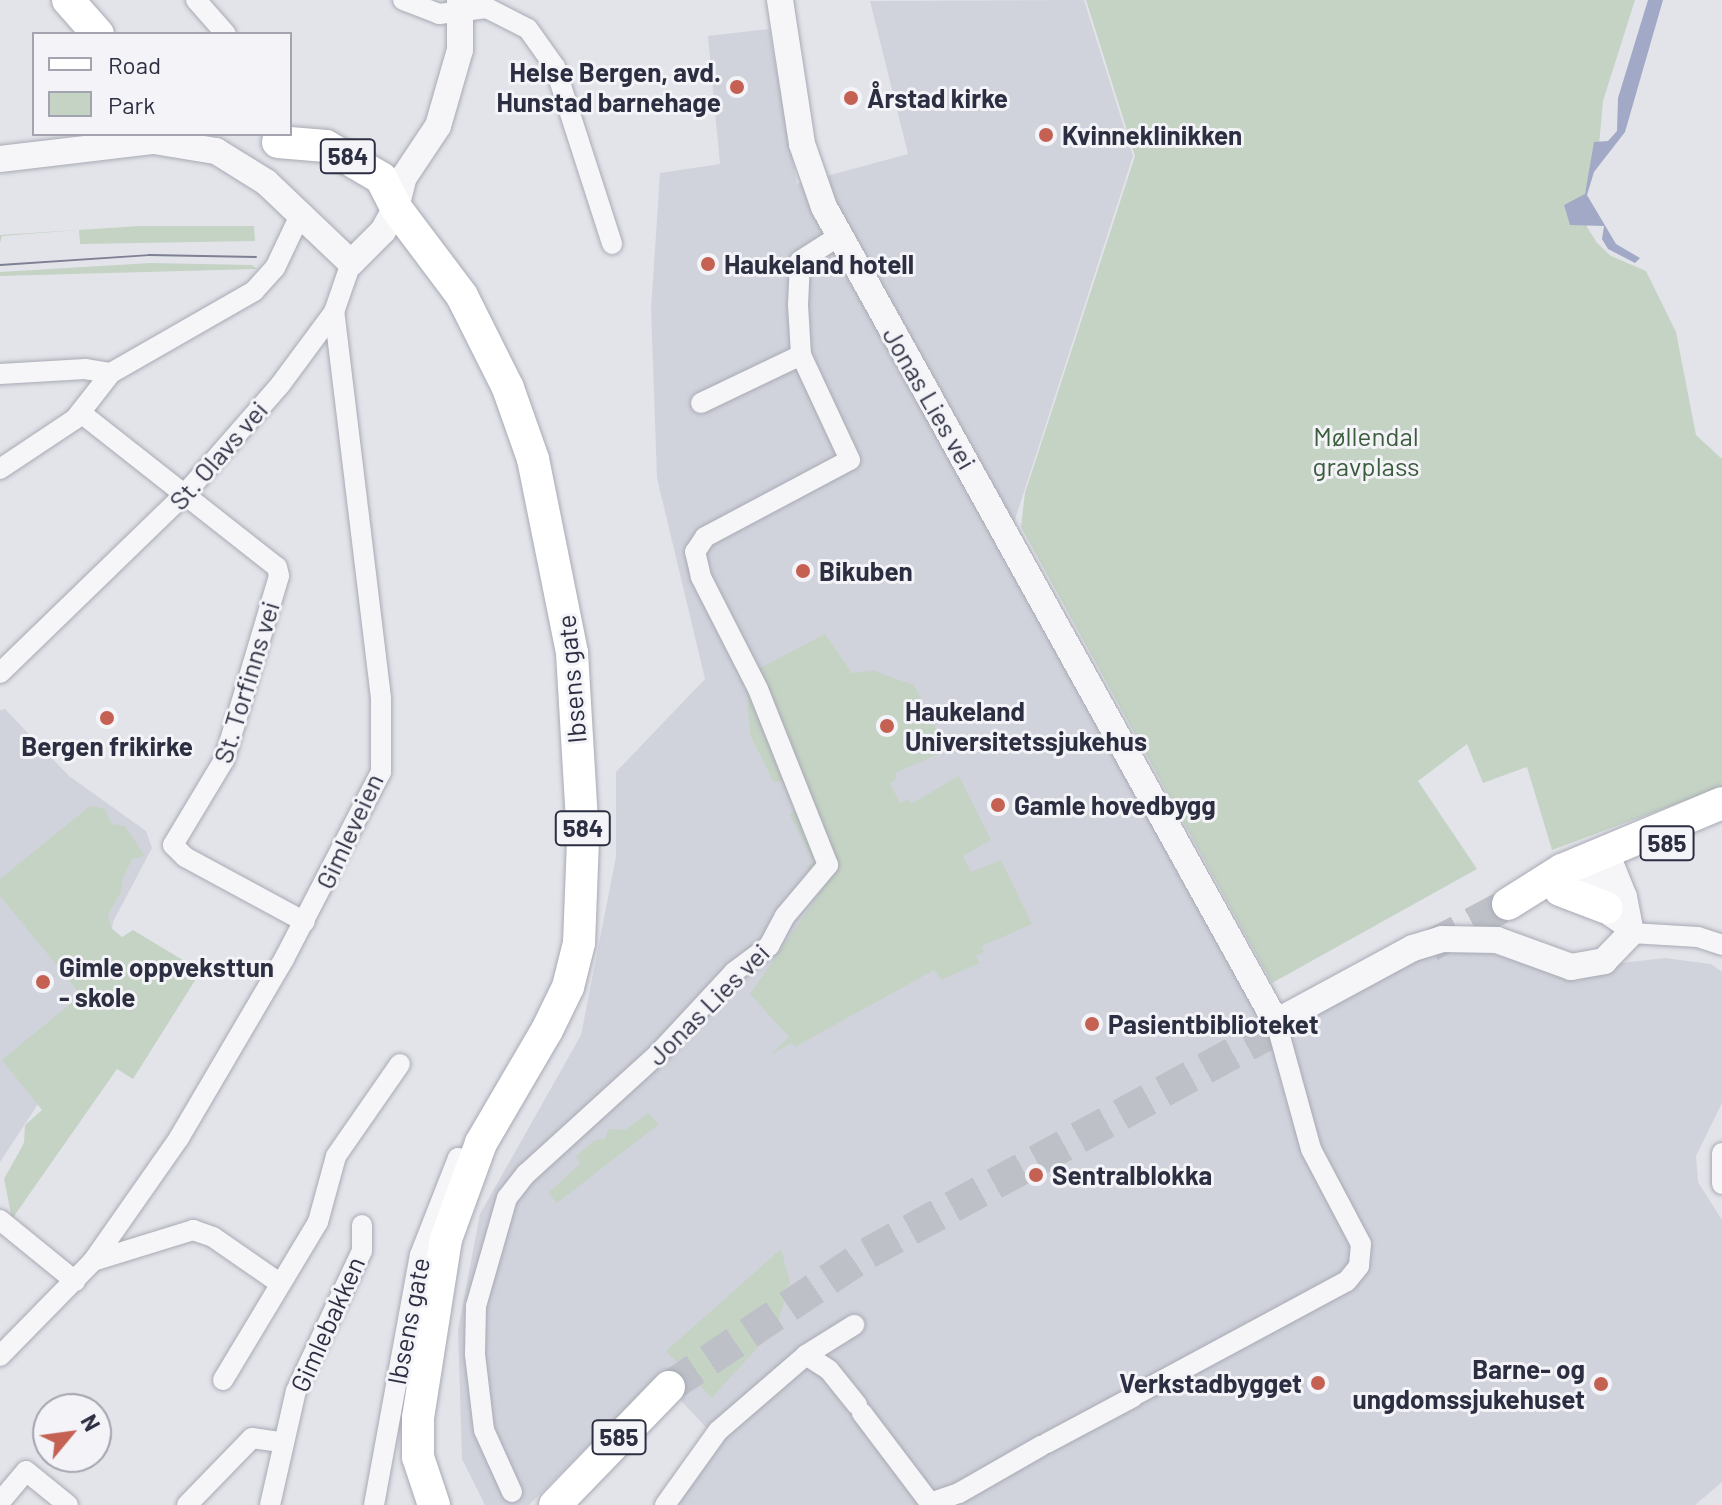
<!DOCTYPE html>
<html>
<head>
<meta charset="utf-8">
<style>
	body { margin:0 }
	#map { position:relative; width:1722px; height:1505px; overflow:hidden; background:#e3e4ea; font-family:Barlow,sans-serif }
	div>[style] { position:absolute }
	[style*='--x'] { left:calc(var(--x)*1px); top:calc(var(--y)*1px); width:calc(var(--w)*1px); rotate:calc(var(--a)*1deg) }
	.built>* { inset:0; background:#d1d3dc }
	.green>* { inset:0; background:#c5d3c5 }
	.water>* { inset:0; background:#a1a9c7 }
	.primary-tunnel>* { height:32px; margin-top:-16px; transform-origin:0; background:repeating-linear-gradient(90deg,#bec0c8 0 32px,transparent 0 48px) }
	.roads { filter:drop-shadow(0 0 2px #a8aab4) drop-shadow(0 0 2px #a8aab4) }
	.minor>* { height:20px; margin:-10px; padding:0 10px; transform-origin:10px; border-radius:10px; background:#f6f6f9 }
	.tertiary>* { height:26px; margin:-13px; padding:0 13px; transform-origin:13px; border-radius:13px; background:#f6f6f9 }
	.primary>* { height:32px; margin:-16px; padding:0 16px; transform-origin:16px; border-radius:16px; background:#fff }
	.tram>* { height:2px; margin:-1px; padding:0 1px; transform-origin:1px; border-radius:1px; background:#7e8093 }
	.dots>* { width:22px; height:22px; translate:-50% -50%; box-sizing:border-box; border:4px solid #f3f3f8; border-radius:50% }
	span { translate:-50% -50%; white-space:nowrap; text-align:center; line-height:1.15; -webkit-text-stroke:6px #f3f3f8; paint-order:stroke }
	.shield-label span { padding:2px 6px; background:#f3f3f8; border:2px solid; border-radius:6px; -webkit-text-stroke-width:0 }
	.shield-label { font-size:24px; color:#2c2e41; font-weight:700 }
	.poi-label { font-size:26px; color:#2c2e41; font-weight:700 }
	.right { translate:-100% -50%; text-align:right }
	.left { translate:0 -50%; text-align:left }
	.street-label { font-size:26px; color:#2c2e41 }
	.park-label { font-size:26px; color:#3b5c3d }
	.legend { position:absolute; left:32px; top:32px; width:260px; height:104px; box-sizing:border-box; background:#f3f3f8; border:2px solid #a3a4af; margin:0; padding:10px 14px; list-style:none; font-size:24px; color:#2c2e41 }
	.legend li { display:flex; align-items:center; gap:16px; height:40px }
	.legend b { width:40px; border:2px solid #a3a4af }
	.north { position:absolute; left:32px; top:1393px; width:80px; height:80px; box-sizing:border-box; background:#f3f3f8; border:2px solid #a3a4af; border-radius:50%; rotate:61deg; font-size:22px; font-weight:700; line-height:32px; text-align:center; color:#2c2e41 }
	.north::after { content:''; display:block; margin:auto; width:28px; height:36px; background:#c46153; clip-path:polygon(50% 0,100% 100%,50% 72%,0 100%) }
</style>
</head>
<body>
<div id="map">
	<div class="built">
		<i style="clip-path:polygon(1084px 0,1133px 156px,1009px 538px,1278px 1025px,1456px 942px,1578px 981px,1621px 963px,1665px 958px,1711px 964px,1722px 972px,1722px 1103px,1696px 1156px,1698px 1182px,1722px 1220px,1722px 1482px,1695px 1505px,672px 1505px,715px 1437px,658px 1376px,529px 1505px,485px 1505px,462px 1459px,458px 1330px,480px 1214px,581px 1035px,616px 857px,616px 772px,705px 679px,657px 478px,651px 310px,660px 173px,720px 164px,708px 36px,769px 29px,797px 184px,908px 154px,870px 1px)"></i>
		<i style="clip-path:polygon(5px 709px,69px 776px,146px 831px,152px 848px,113px 922px,108px 958px,65px 1063px,0 1162px,0 710px)"></i>
	</div>
	<div class="green">
		<i style="clip-path:polygon(1086px 0,1635px 0,1603px 101px,1598px 157px,1584px 196px,1587px 227px,1597px 243px,1611px 256px,1646px 271px,1676px 332px,1696px 435px,1722px 459px,1722px 787px,1552px 850px,1527px 767px,1483px 783px,1467px 744px,1418px 781px,1477px 869px,1272px 983px,1021px 527px,1025px 493px,1135px 156px)"></i>
		<i style="clip-path:polygon(140px 226px,254px 226px,255px 241px,80px 244px,79px 230px,2px 236px,0 243px,0 235px)"></i>
		<i style="clip-path:polygon(150px 263px,252px 265px,257px 269px,0 276px,0 272px)"></i>
		<i style="clip-path:polygon(825px 634px,852px 673px,874px 671px,914px 685px,947px 750px,895px 773px,897px 779px,890px 783px,900px 803px,908px 799px,911px 804px,959px 776px,991px 840px,963px 856px,971px 872px,1001px 860px,1032px 924px,982px 946px,984px 952px,976px 956px,980px 963px,941px 980px,934px 970px,795px 1047px,792px 1043px,770px 1055px,789px 1037px,750px 994px,822px 890px,807px 867px,814px 862px,790px 815px,796px 810px,781px 780px,774px 783px,750px 735px,747px 692px,760px 668px)"></i>
		<i style="clip-path:polygon(90px 806px,105px 809px,112px 824px,125px 826px,145px 856px,132px 859px,123px 878px,121px 893px,108px 914px,111px 928px,122px 937px,133px 930px,201px 971px,133px 1079px,117px 1069px,12px 1219px,4px 1179px,24px 1143px,25px 1125px,42px 1110px,2px 1060px,81px 995px,0 896px,0 879px)"></i>
		<i style="clip-path:polygon(648px 1113px,659px 1124px,557px 1203px,548px 1193px,580px 1164px,576px 1156px,595px 1140px,605px 1139px,608px 1129px,625px 1130px)"></i>
		<i style="clip-path:polygon(781px 1249px,790px 1282px,777px 1326px,712px 1398px,666px 1351px)"></i>
	</div>
	<div class="water">
		<i style="clip-path:polygon(1648px 0,1663px 0,1625px 132px,1594px 172px,1587px 195px,1616px 244px,1640px 258px,1635px 263px,1608px 249px,1602px 239px,1604px 226px,1570px 225px,1564px 205px,1585px 194px,1594px 142px,1608px 141px,1617px 131px,1618px 98px)"></i>
	</div>
	<div class="primary-tunnel">
		<i style="--x:1430;--y:946;--w:89;--a:-28.3"></i>
		<i style="--x:669;--y:1387;--w:240;--a:-34"></i>
		<i style="--x:868;--y:1253;--w:498;--a:-28.7"></i>
	</div>
	<div class="roads">
		<div class="minor">
			<i style="--x:196;--y:0;--w:45;--a:48.6"></i>
			<i style="--x:403;--y:0;--w:39;--a:21"></i>
			<i style="--x:439;--y:14;--w:48;--a:-7.1"></i>
			<i style="--x:487;--y:8;--w:46;--a:27.1"></i>
			<i style="--x:528;--y:29;--w:47;--a:54.6"></i>
			<i style="--x:555;--y:67;--w:186;--a:72.1"></i>
			<i style="--x:0;--y:374;--w:85;--a:-3.4"></i>
			<i style="--x:85;--y:369;--w:26;--a:9"></i>
			<i style="--x:701;--y:403;--w:111;--a:-25.6"></i>
			<i style="--x:81;--y:413;--w:249;--a:38.2"></i>
			<i style="--x:277;--y:567;--w:9;--a:77"></i>
			<i style="--x:279;--y:576;--w:192;--a:106.6"></i>
			<i style="--x:224;--y:760;--w:99;--a:121"></i>
			<i style="--x:173;--y:845;--w:17;--a:45"></i>
			<i style="--x:185;--y:857;--w:136;--a:28.4"></i>
			<i style="--x:0;--y:469;--w:90;--a:-33.7"></i>
			<i style="--x:75;--y:419;--w:58;--a:-52"></i>
			<i style="--x:111;--y:373;--w:165;--a:-29.8"></i>
			<i style="--x:254;--y:291;--w:31;--a:-48"></i>
			<i style="--x:275;--y:268;--w:59;--a:-64.7"></i>
			<i style="--x:0;--y:673;--w:256;--a:-44.1"></i>
			<i style="--x:184;--y:495;--w:146;--a:-48.9"></i>
			<i style="--x:280;--y:385;--w:91;--a:-53.5"></i>
			<i style="--x:334;--y:312;--w:52;--a:-70.9"></i>
			<i style="--x:1631;--y:933;--w:67;--a:3.4"></i>
			<i style="--x:1698;--y:937;--w:25;--a:18"></i>
			<i style="--x:1722;--y:1153;--w:31;--a:90"></i>
			<i style="--x:0;--y:1220;--w:97;--a:39.1"></i>
			<i style="--x:93;--y:1261;--w:105;--a:-17.2"></i>
			<i style="--x:193;--y:1230;--w:21;--a:19"></i>
			<i style="--x:213;--y:1237;--w:79;--a:34.7"></i>
			<i style="--x:806;--y:1355;--w:57;--a:-32"></i>
			<i style="--x:0;--y:1356;--w:133;--a:-45.6"></i>
			<i style="--x:93;--y:1261;--w:150;--a:-55"></i>
			<i style="--x:179;--y:1138;--w:208;--a:-59.6"></i>
			<i style="--x:284;--y:959;--w:211;--a:-62.6"></i>
			<i style="--x:381;--y:772;--w:74;--a:-90"></i>
			<i style="--x:381;--y:698;--w:389;--a:-96.9"></i>
			<i style="--x:223;--y:1380;--w:184;--a:-59"></i>
			<i style="--x:318;--y:1222;--w:68;--a:-74.7"></i>
			<i style="--x:336;--y:1156;--w:112;--a:-55.2"></i>
			<i style="--x:1139;--y:1393;--w:236;--a:-28.3"></i>
			<i style="--x:1347;--y:1281;--w:19;--a:-51"></i>
			<i style="--x:1359;--y:1266;--w:22;--a:-85"></i>
			<i style="--x:1361;--y:1244;--w:107;--a:-117.8"></i>
			<i style="--x:1311;--y:1149;--w:132;--a:-105.4"></i>
			<i style="--x:862;--y:1413;--w:113;--a:52.9"></i>
			<i style="--x:930;--y:1503;--w:31;--a:-19"></i>
			<i style="--x:959;--y:1493;--w:95;--a:-29.8"></i>
			<i style="--x:1047;--y:1443;--w:98;--a:-28.1"></i>
			<i style="--x:512;--y:1492;--w:68;--a:-114.3"></i>
			<i style="--x:484;--y:1430;--w:77;--a:-96.8"></i>
			<i style="--x:475;--y:1354;--w:48;--a:-88.8"></i>
			<i style="--x:476;--y:1306;--w:112;--a:-74"></i>
			<i style="--x:507;--y:1198;--w:31;--a:-52"></i>
			<i style="--x:526;--y:1174;--w:177;--a:-42.3"></i>
			<i style="--x:657;--y:1055;--w:113;--a:-47.1"></i>
			<i style="--x:734;--y:972;--w:44;--a:-36.6"></i>
			<i style="--x:769;--y:946;--w:34;--a:-62"></i>
			<i style="--x:785;--y:916;--w:67;--a:-49.9"></i>
			<i style="--x:828;--y:865;--w:189;--a:-111.7"></i>
			<i style="--x:758;--y:689;--w:126;--a:-117"></i>
			<i style="--x:701;--y:577;--w:26;--a:-103"></i>
			<i style="--x:695;--y:552;--w:18;--a:-56"></i>
			<i style="--x:705;--y:537;--w:164;--a:-28"></i>
			<i style="--x:850;--y:460;--w:116;--a:-115"></i>
			<i style="--x:801;--y:355;--w:50;--a:-93.4"></i>
			<i style="--x:798;--y:305;--w:44;--a:-87.4"></i>
			<i style="--x:800;--y:261;--w:46;--a:-32.7"></i>
			<i style="--x:0;--y:1502;--w:40;--a:-50"></i>
			<i style="--x:26;--y:1471;--w:54;--a:39"></i>
			<i style="--x:187;--y:1505;--w:93;--a:-45.9"></i>
			<i style="--x:252;--y:1438;--w:29;--a:8"></i>
			<i style="--x:270;--y:1505;--w:117;--a:-77.2"></i>
			<i style="--x:296;--y:1391;--w:155;--a:-64.8"></i>
			<i style="--x:362;--y:1251;--w:26;--a:-90"></i>
			<i style="--x:374;--y:1505;--w:254;--a:-79.6"></i>
			<i style="--x:420;--y:1255;--w:104;--a:-68.6"></i>
			<i style="--x:458;--y:1158;--w:16;--a:22"></i>
			<i style="--x:665;--y:1505;--w:91;--a:-54.4"></i>
			<i style="--x:718;--y:1431;--w:116;--a:-40.8"></i>
			<i style="--x:806;--y:1355;--w:27;--a:33"></i>
			<i style="--x:829;--y:1370;--w:45;--a:51.3"></i>
		</div>
		<div class="tertiary">
			<i style="--x:780;--y:0;--w:146;--a:81.3"></i>
			<i style="--x:802;--y:144;--w:67;--a:70.8"></i>
			<i style="--x:824;--y:207;--w:932;--a:60.99"></i>
			<i style="--x:1276;--y:1022;--w:156;--a:-28.4"></i>
			<i style="--x:1413;--y:948;--w:30;--a:-17"></i>
			<i style="--x:1442;--y:939;--w:55;--a:1"></i>
			<i style="--x:1497;--y:940;--w:79;--a:20"></i>
			<i style="--x:1571;--y:967;--w:34;--a:-10"></i>
			<i style="--x:1604;--y:961;--w:39;--a:-46"></i>
			<i style="--x:1631;--y:933;--w:37;--a:-101"></i>
			<i style="--x:1624;--y:897;--w:31;--a:-112"></i>
			<i style="--x:1612;--y:868;--w:19;--a:-144"></i>
			<i style="--x:1597;--y:857;--w:20;--a:105"></i>
			<i style="--x:1592;--y:876;--w:43;--a:62.2"></i>
			<i style="--x:1612;--y:914;--w:16;--a:35"></i>
			<i style="--x:0;--y:159;--w:155;--a:-6.7"></i>
			<i style="--x:154;--y:141;--w:63;--a:9.2"></i>
			<i style="--x:216;--y:151;--w:59;--a:31.8"></i>
			<i style="--x:266;--y:182;--w:117;--a:43.6"></i>
			<i style="--x:351;--y:263;--w:45;--a:-45"></i>
			<i style="--x:383;--y:231;--w:26;--a:-61"></i>
			<i style="--x:396;--y:208;--w:32;--a:-76"></i>
			<i style="--x:404;--y:177;--w:61;--a:-56.3"></i>
			<i style="--x:438;--y:126;--w:79;--a:-73.9"></i>
			<i style="--x:460;--y:50;--w:50;--a:-90"></i>
		</div>
		<div class="primary">
			<i style="--x:68;--y:0;--w:45;--a:48.6"></i>
			<i style="--x:278;--y:142;--w:48;--a:4.8"></i>
			<i style="--x:326;--y:146;--w:64;--a:30.2"></i>
			<i style="--x:381;--y:178;--w:34;--a:63"></i>
			<i style="--x:396;--y:208;--w:110;--a:53.1"></i>
			<i style="--x:462;--y:296;--w:103;--a:63.4"></i>
			<i style="--x:508;--y:388;--w:75;--a:70.6"></i>
			<i style="--x:533;--y:459;--w:198;--a:78.6"></i>
			<i style="--x:572;--y:653;--w:187;--a:86.6"></i>
			<i style="--x:583;--y:840;--w:103;--a:92.2"></i>
			<i style="--x:579;--y:943;--w:45;--a:104"></i>
			<i style="--x:568;--y:987;--w:48;--a:116"></i>
			<i style="--x:547;--y:1030;--w:131;--a:120.3"></i>
			<i style="--x:481;--y:1143;--w:102;--a:110"></i>
			<i style="--x:446;--y:1239;--w:181;--a:98.9"></i>
			<i style="--x:418;--y:1418;--w:39;--a:90"></i>
			<i style="--x:418;--y:1457;--w:51;--a:71.6"></i>
			<i style="--x:1560;--y:890;--w:50;--a:21"></i>
			<i style="--x:1508;--y:904;--w:64;--a:-32.2"></i>
			<i style="--x:1562;--y:870;--w:173;--a:-22.7"></i>
			<i style="--x:555;--y:1505;--w:164;--a:-46"></i>
		</div>
	</div>
	<div class="tram">
		<i style="--x:0;--y:265;--w:149;--a:-3.8"></i>
		<i style="--x:149;--y:255;--w:107;--a:1.1"></i>
	</div>
	<div class="dots">
		<i style="left:737px;top:87px;background:#c46153"></i>
		<i style="left:851px;top:98px;background:#c46153"></i>
		<i style="left:1046px;top:135px;background:#c46153"></i>
		<i style="left:708px;top:264px;background:#c46153"></i>
		<i style="left:803px;top:571px;background:#c46153"></i>
		<i style="left:107px;top:718px;background:#c46153"></i>
		<i style="left:887px;top:726px;background:#c46153"></i>
		<i style="left:998px;top:805px;background:#c46153"></i>
		<i style="left:43px;top:982px;background:#c46153"></i>
		<i style="left:1092px;top:1024px;background:#c46153"></i>
		<i style="left:1036px;top:1175px;background:#c46153"></i>
		<i style="left:1318px;top:1383px;background:#c46153"></i>
		<i style="left:1601px;top:1384px;background:#c46153"></i>
	</div>
	<div class="shield-label">
		<span style="left:348px;top:156px">584</span>
		<span style="left:583px;top:828px">584</span>
		<span style="left:1667px;top:843px">585</span>
		<span style="left:619px;top:1437px">585</span>
	</div>
	<div class="poi-label">
		<span class="right" style="left:721px;top:87px">Helse Bergen, avd.<br>Hunstad barnehage</span>
		<span class="left" style="left:867px;top:98px">Årstad kirke</span>
		<span class="left" style="left:1062px;top:135px">Kvinneklinikken</span>
		<span class="left" style="left:724px;top:264px">Haukeland hotell</span>
		<span class="left" style="left:819px;top:571px">Bikuben</span>
		<span class="left" style="left:905px;top:726px">Haukeland<br>Universitetssjukehus</span>
		<span style="left:107px;top:746px">Bergen frikirke</span>
		<span class="left" style="left:1014px;top:805px">Gamle hovedbygg</span>
		<span class="left" style="left:59px;top:982px">Gimle oppveksttun<br>- skole</span>
		<span class="left" style="left:1108px;top:1024px">Pasientbiblioteket</span>
		<span class="left" style="left:1052px;top:1175px">Sentralblokka</span>
		<span class="right" style="left:1585px;top:1384px">Barne- og<br>ungdomssjukehuset</span>
		<span class="right" style="left:1302px;top:1383px">Verkstadbygget</span>
	</div>
	<div class="street-label">
		<span style="left:930px;top:398px;rotate:60deg">Jonas Lies vei</span>
		<span style="left:218px;top:455px;rotate:-49deg">St. Olavs vei</span>
		<span style="left:571px;top:679px;rotate:-95deg">Ibsens gate</span>
		<span style="left:246px;top:682px;rotate:-73deg">St. Torfinns vei</span>
		<span style="left:349px;top:831px;rotate:-65deg">Gimleveien</span>
		<span style="left:708px;top:1004px;rotate:-45deg">Jonas Lies vei</span>
		<span style="left:408px;top:1321px;rotate:-79deg">Ibsens gate</span>
		<span style="left:327px;top:1324px;rotate:-66deg">Gimlebakken</span>
	</div>
	<div class="park-label">
		<span style="left:1366px;top:451px">Møllendal<br>gravplass</span>
	</div>
	<ul class="legend">
	<li><b style="height:10px;background:#fff"></b>Road</li>
	<li><b style="height:22px;background:#c5d3c5"></b>Park</li>
	</ul>
	<div class="north">N</div>
</div>
</body>
</html>
